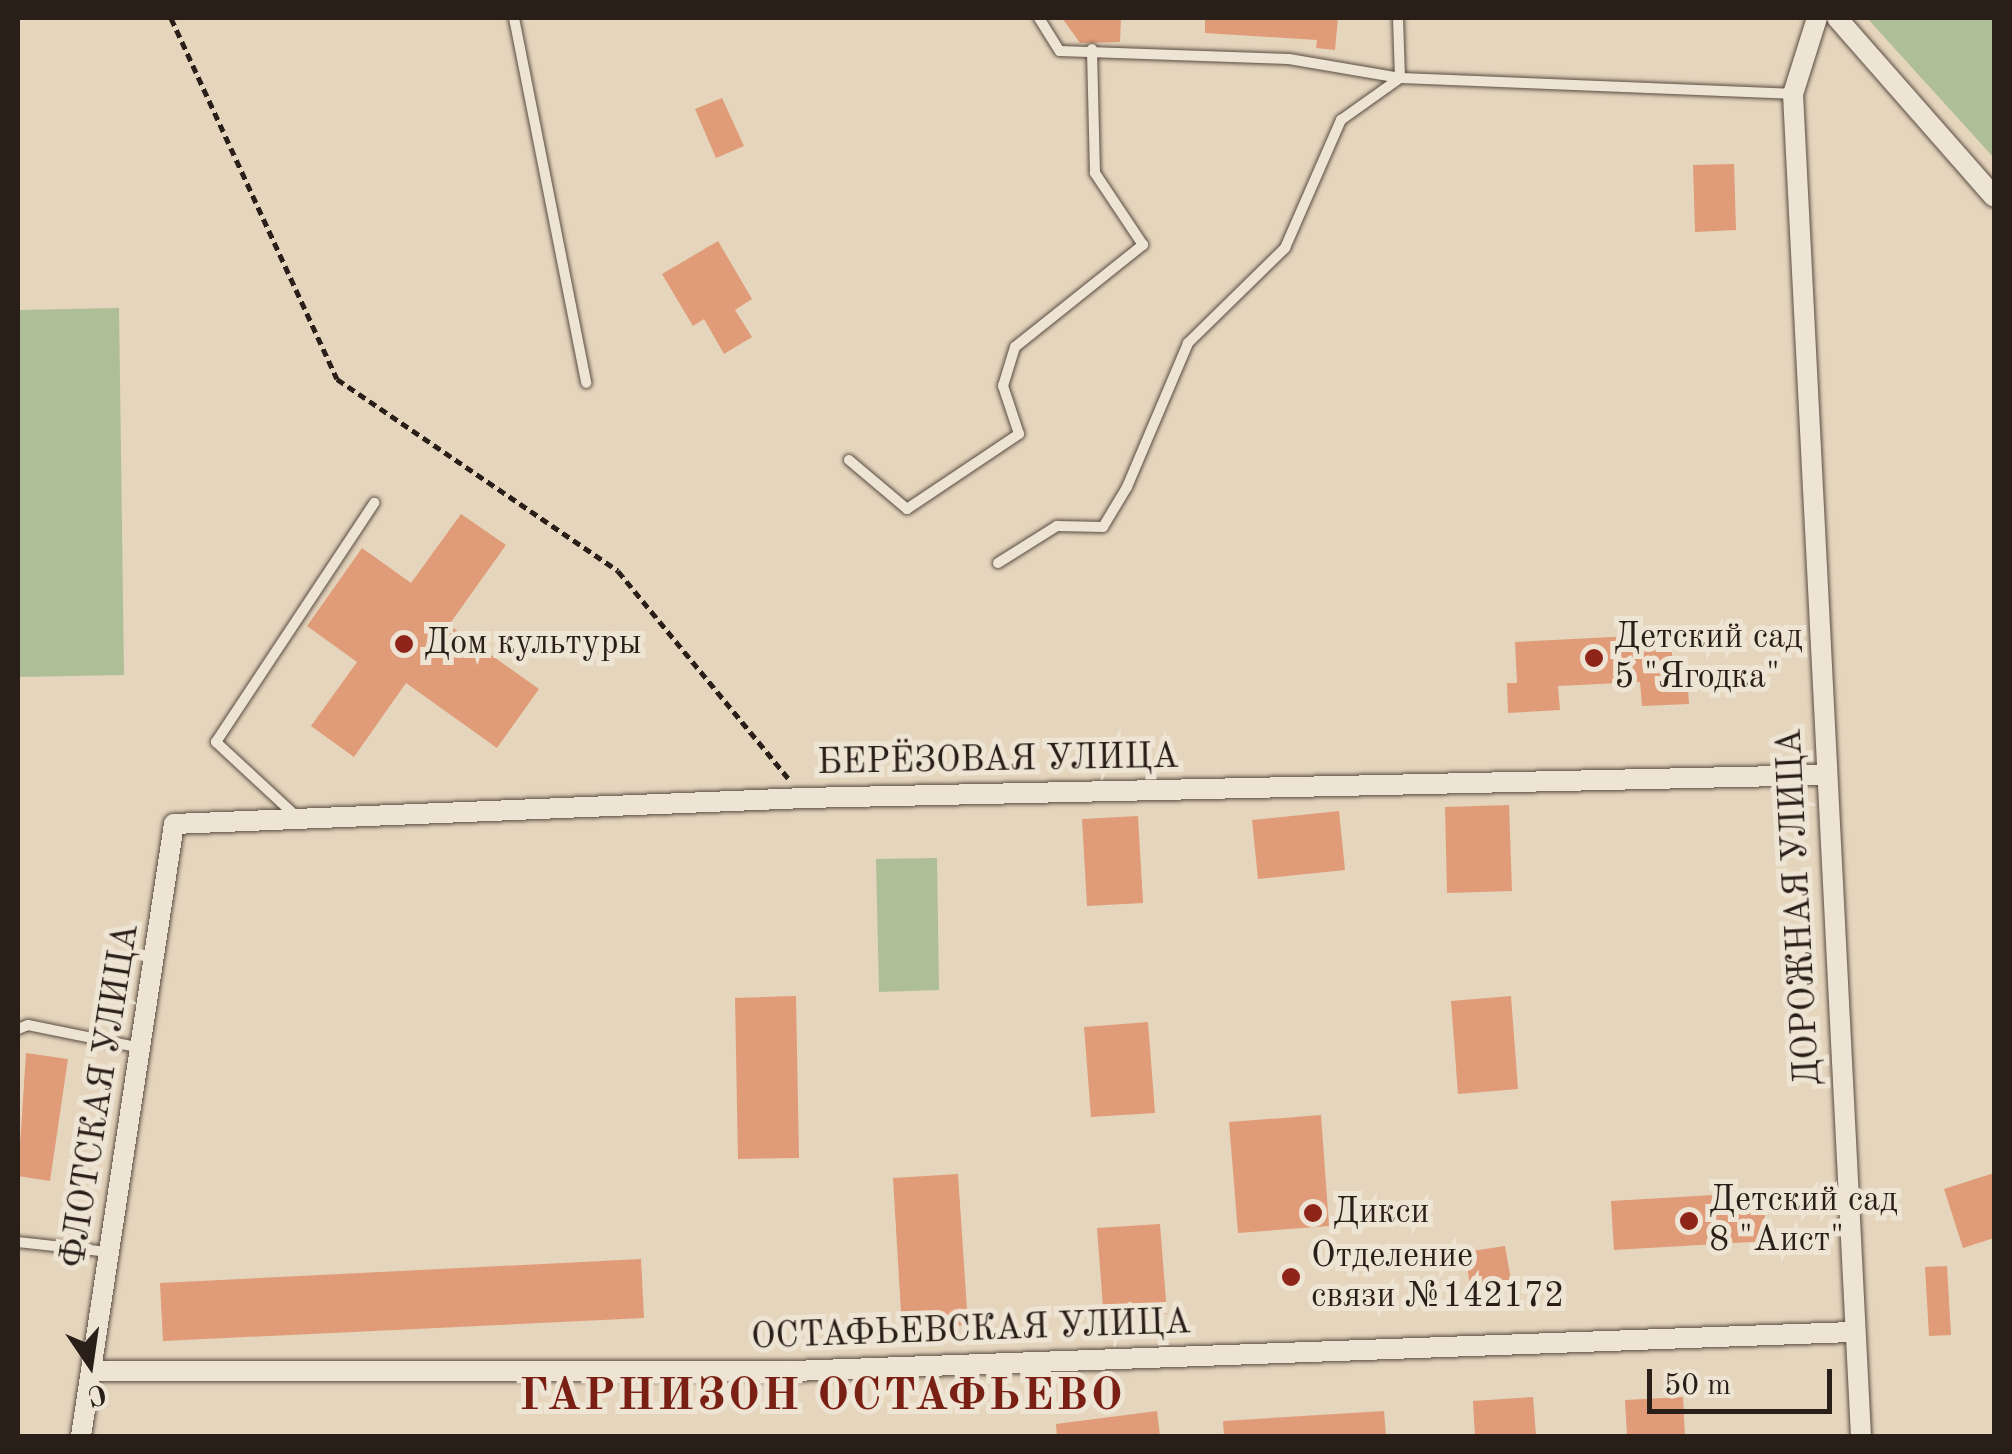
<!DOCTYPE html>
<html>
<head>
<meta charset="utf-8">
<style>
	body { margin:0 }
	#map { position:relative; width:2012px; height:1454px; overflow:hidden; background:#e5d5bd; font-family:"Old Standard TT",serif }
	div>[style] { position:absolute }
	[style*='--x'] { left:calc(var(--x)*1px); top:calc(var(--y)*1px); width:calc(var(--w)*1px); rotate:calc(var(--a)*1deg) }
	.green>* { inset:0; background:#aebe96 }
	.building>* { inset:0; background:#e09c78 }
	.path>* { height:5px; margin-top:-2.5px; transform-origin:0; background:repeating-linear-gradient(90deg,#2a1e19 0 8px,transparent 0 13px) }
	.roads { filter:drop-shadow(0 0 2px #594c42) drop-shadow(0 0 2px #594c42) }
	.lane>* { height:10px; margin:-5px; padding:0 5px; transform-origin:5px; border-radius:5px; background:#eee4d4 }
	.street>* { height:20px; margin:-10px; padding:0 10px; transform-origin:10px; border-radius:10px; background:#eee4d4 }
	.dots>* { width:28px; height:28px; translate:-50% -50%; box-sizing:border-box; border:5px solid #eee4d4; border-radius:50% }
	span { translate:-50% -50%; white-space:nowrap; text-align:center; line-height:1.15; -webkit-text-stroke:10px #eee4d4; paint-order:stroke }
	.poi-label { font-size:35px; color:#2a1e19 }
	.left { translate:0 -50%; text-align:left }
	.street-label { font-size:35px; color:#2a1e19 }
	.district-label { font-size:45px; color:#7a1f14; font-weight:700; letter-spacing:2.5px }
	.frame { position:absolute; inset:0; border:20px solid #2a1e19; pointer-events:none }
	.north { position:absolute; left:40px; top:1314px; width:100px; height:100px; -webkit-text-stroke:8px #eee4d4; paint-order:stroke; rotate:167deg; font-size:28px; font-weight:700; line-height:40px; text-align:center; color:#2a1e19 }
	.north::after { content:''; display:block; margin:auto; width:35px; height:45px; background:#2a1e19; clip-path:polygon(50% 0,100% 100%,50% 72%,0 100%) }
	.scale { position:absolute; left:1647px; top:1369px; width:185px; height:45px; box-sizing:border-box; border:5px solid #2a1e19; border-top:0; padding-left:12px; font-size:30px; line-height:35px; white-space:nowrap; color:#2a1e19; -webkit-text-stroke:8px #eee4d4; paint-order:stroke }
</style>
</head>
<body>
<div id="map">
	<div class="green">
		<i style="clip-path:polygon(1867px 18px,1994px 18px,1994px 158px)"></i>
		<i style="clip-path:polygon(119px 308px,124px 675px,18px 677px,18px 310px)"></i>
		<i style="clip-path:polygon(937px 858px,939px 990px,879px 992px,876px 859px)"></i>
	</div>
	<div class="building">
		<i style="clip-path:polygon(1062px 18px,1121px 18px,1120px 42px,1080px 43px)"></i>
		<i style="clip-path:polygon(1205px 18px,1338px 18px,1335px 50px,1316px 48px,1317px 40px,1205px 33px)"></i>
		<i style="clip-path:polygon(722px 98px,744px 146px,716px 158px,695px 109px)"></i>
		<i style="clip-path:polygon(1734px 164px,1736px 230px,1695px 232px,1693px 165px)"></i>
		<i style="clip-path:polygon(718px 241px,752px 299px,735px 310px,752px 337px,724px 354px,704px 319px,693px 326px,662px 274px)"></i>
		<i style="clip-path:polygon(461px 514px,506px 545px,449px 625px,539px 689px,497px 748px,406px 683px,354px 757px,311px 726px,357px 662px,307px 626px,362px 548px,411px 583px)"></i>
		<i style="clip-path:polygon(1671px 634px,1673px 675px,1687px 674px,1689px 704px,1642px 706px,1640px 682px,1558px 686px,1560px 710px,1508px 713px,1507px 683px,1517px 683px,1515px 642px)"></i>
		<i style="clip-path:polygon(1509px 805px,1512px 891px,1447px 893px,1445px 807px)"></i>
		<i style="clip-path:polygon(1339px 811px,1345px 870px,1258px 879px,1252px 820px)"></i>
		<i style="clip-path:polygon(1138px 816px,1143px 903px,1087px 906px,1082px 819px)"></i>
		<i style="clip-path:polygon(796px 996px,799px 1158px,738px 1159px,735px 998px)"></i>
		<i style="clip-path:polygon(1511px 996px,1518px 1089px,1458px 1094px,1451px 1001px)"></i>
		<i style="clip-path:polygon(1148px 1022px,1155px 1113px,1091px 1117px,1084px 1027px)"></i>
		<i style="clip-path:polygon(26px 1053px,68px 1059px,50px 1181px,18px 1176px)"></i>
		<i style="clip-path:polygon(1321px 1115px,1329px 1226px,1238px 1233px,1229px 1122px)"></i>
		<i style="clip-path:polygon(1994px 1173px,1994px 1238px,1963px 1248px,1944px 1189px)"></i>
		<i style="clip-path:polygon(958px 1174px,968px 1325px,902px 1329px,893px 1178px)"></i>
		<i style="clip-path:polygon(1765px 1192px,1768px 1241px,1614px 1250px,1611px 1201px)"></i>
		<i style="clip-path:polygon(1160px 1224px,1167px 1314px,1104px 1320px,1097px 1228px)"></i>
		<i style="clip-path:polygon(1505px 1246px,1511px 1280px,1470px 1286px,1465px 1252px)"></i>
		<i style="clip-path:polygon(641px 1259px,644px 1318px,163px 1341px,160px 1283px)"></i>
		<i style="clip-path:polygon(1947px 1266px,1951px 1335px,1929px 1336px,1925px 1267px)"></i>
		<i style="clip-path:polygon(1533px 1397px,1536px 1436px,1475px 1436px,1473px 1401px)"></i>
		<i style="clip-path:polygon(1683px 1397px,1685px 1436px,1627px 1436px,1625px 1400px)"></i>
		<i style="clip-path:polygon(1157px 1411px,1160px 1436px,1057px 1436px,1056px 1424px)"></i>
		<i style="clip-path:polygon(1384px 1411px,1386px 1436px,1224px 1436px,1223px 1421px)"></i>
	</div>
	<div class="path">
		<i style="--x:171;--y:18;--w:397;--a:65.3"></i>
		<i style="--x:337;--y:379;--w:340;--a:34.3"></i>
		<i style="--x:618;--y:571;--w:269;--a:50.6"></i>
	</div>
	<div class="roads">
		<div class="lane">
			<i style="--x:514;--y:18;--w:372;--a:78.8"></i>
			<i style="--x:1039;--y:18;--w:39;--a:58"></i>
			<i style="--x:1060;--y:51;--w:229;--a:2"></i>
			<i style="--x:1289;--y:59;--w:113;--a:9.7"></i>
			<i style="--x:1398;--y:18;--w:60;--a:88.1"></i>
			<i style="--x:1400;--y:78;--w:392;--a:2.3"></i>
			<i style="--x:849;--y:460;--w:76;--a:40.2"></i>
			<i style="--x:907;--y:509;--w:135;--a:-33.8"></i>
			<i style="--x:1019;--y:434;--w:51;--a:-108.4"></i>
			<i style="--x:1003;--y:386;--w:41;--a:-72.9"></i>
			<i style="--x:1015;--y:347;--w:164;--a:-38.6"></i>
			<i style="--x:1143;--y:245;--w:87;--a:-123.7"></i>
			<i style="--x:1095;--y:173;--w:124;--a:-91.4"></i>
			<i style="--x:998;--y:563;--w:70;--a:-32.1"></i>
			<i style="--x:1057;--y:526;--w:46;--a:1.2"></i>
			<i style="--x:1103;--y:527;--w:47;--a:-59"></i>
			<i style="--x:1127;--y:487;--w:156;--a:-67"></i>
			<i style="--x:1188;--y:343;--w:136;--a:-44.4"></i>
			<i style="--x:1285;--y:248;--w:140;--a:-66.4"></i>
			<i style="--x:1341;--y:120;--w:72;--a:-35.4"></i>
			<i style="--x:298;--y:818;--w:112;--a:-137.2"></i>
			<i style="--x:216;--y:742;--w:287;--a:-56.5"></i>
			<i style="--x:18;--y:1029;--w:11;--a:-22"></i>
			<i style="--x:28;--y:1025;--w:115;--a:11.5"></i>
			<i style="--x:18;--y:1242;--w:92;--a:6.3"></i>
		</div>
		<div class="street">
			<i style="--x:1817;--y:18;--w:80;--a:107.5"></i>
			<i style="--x:1793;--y:94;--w:1344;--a:87.1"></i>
			<i style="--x:1837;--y:18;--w:238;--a:48.7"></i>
			<i style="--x:92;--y:1371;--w:701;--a:0"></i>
			<i style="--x:793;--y:1371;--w:1060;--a:-2.11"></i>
			<i style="--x:81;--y:1436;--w:619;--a:-81.36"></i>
			<i style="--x:174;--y:824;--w:631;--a:-2.36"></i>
			<i style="--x:804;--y:798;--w:1020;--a:-1.29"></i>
		</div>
	</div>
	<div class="dots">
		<i style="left:404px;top:644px;background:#8f2418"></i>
		<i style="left:1594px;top:658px;background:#8f2418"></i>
		<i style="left:1313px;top:1213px;background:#8f2418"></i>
		<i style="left:1689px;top:1221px;background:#8f2418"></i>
		<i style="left:1291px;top:1277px;background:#8f2418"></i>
	</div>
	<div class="poi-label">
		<span class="left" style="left:1614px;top:658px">Детский сад<br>5 "Ягодка"</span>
		<span class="left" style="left:424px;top:644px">Дом культуры</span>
		<span class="left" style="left:1709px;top:1221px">Детский сад<br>8 "Аист"</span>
		<span class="left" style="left:1333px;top:1213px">Дикси</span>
		<span class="left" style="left:1311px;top:1277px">Отделение<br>связи №142172</span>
	</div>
	<div class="street-label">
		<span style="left:998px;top:761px;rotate:-1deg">БЕРЁЗОВАЯ УЛИЦА</span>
		<span style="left:1800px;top:907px;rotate:-93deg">ДОРОЖНАЯ УЛИЦА</span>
		<span style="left:101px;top:1096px;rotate:-81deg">ФЛОТСКАЯ УЛИЦА</span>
		<span style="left:971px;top:1331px;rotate:-2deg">ОСТАФЬЕВСКАЯ УЛИЦА</span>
	</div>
	<div class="district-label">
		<span style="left:822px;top:1398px">ГАРНИЗОН ОСТАФЬЕВО</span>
	</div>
	<div class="frame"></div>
	<div class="north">С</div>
	<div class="scale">50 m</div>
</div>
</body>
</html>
